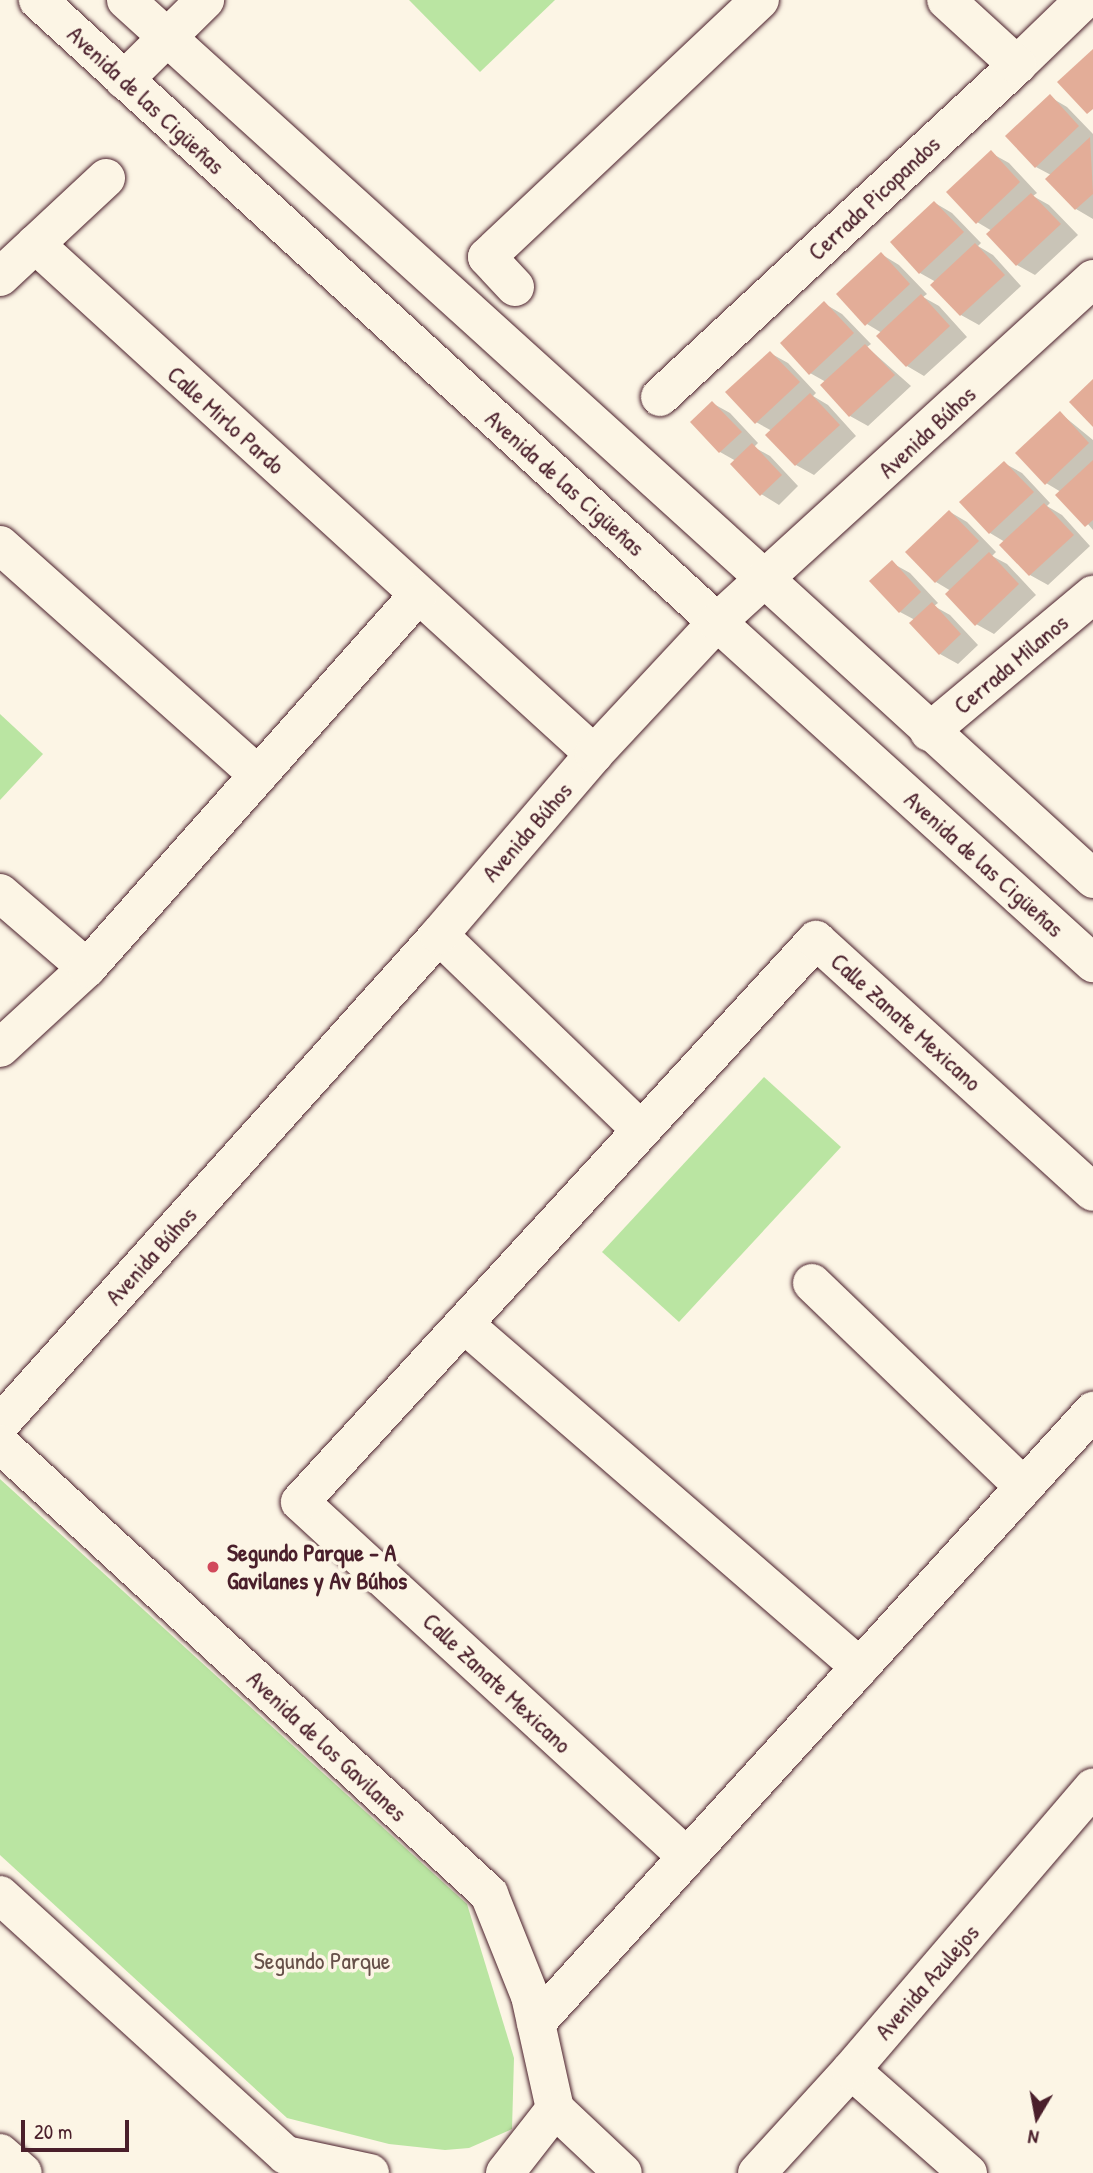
<!DOCTYPE html>
<html>
<head>
<meta charset="utf-8">
<style>
	body { margin:0 }
	#map { position:relative; width:1093px; height:2173px; overflow:hidden; background:#fcf5e5; font-family:"Patrick Hand",sans-serif }
	div>[style] { position:absolute }
	[style*='--x'] { left:calc(var(--x)*1px); top:calc(var(--y)*1px); width:calc(var(--w)*1px); rotate:calc(var(--a)*1deg) }
	.green>* { inset:0; background:#bae5a2 }
	.shadow>* { inset:0; background:#0003 }
	.building>* { inset:0; background:#e3ad98 }
	.roads { filter:drop-shadow(0 0 2px #4a1f2b) drop-shadow(0 0 2px #4a1f2b) }
	.street>* { height:38px; margin:-19px; padding:0 19px; transform-origin:19px; border-radius:19px; background:#fcf5e5 }
	.secondary>* { height:38px; margin:-19px; padding:0 19px; transform-origin:19px; border-radius:19px; background:#fcf5e5 }
	.dots>* { width:19px; height:19px; translate:-50% -50%; box-sizing:border-box; border:4px solid #fcf5e5; border-radius:50% }
	span { translate:-50% -50%; white-space:nowrap; text-align:center; line-height:1.15; -webkit-text-stroke:7px #fcf5e5; paint-order:stroke }
	.street-label { font-size:24px; color:#4a1f2b }
	.poi-label { font-size:24px; color:#4a1f2b; font-weight:700 }
	.left { translate:0 -50%; text-align:left }
	.park-label { font-size:24px; color:#665049 }
	.north { position:absolute; left:1002px; top:2082px; width:70px; height:70px; -webkit-text-stroke:5px #fcf5e5; paint-order:stroke; rotate:190deg; font-size:19px; font-weight:700; line-height:28px; text-align:center; color:#4a1f2b }
	.north::after { content:''; display:block; margin:auto; width:24px; height:32px; background:#4a1f2b; clip-path:polygon(50% 0,100% 100%,50% 72%,0 100%) }
	.scale { position:absolute; left:21px; top:2120px; width:108px; height:32px; box-sizing:border-box; border:4px solid #4a1f2b; border-top:0; padding-left:9px; font-size:21px; line-height:24px; white-space:nowrap; color:#4a1f2b; -webkit-text-stroke:5px #fcf5e5; paint-order:stroke }
</style>
</head>
<body>
<div id="map">
	<div class="green">
		<i style="clip-path:polygon(409px 0,555px 0,480px 72px)"></i>
		<i style="clip-path:polygon(0 714px,43px 754px,0 800px)"></i>
		<i style="clip-path:polygon(764px 1077px,841px 1147px,679px 1322px,602px 1252px)"></i>
		<i style="clip-path:polygon(0 1479px,467px 1904px,514px 2058px,512px 2129px,469px 2148px,445px 2150px,389px 2144px,287px 2118px,0 1855px)"></i>
	</div>
	<div class="shadow">
		<i style="clip-path:polygon(1050px 97px,1067px 107px,1093px 134px,1093px 219px,1076px 209px,1051px 175px,1036px 167px)"></i>
		<i style="clip-path:polygon(991px 153px,1009px 163px,1037px 193px,1033px 196px,1049px 205px,1078px 235px,1035px 275px,1017px 265px,992px 231px,977px 222px)"></i>
		<i style="clip-path:polygon(935px 203px,952px 213px,981px 243px,978px 246px,993px 255px,1021px 286px,979px 325px,961px 315px,936px 282px,920px 273px,892px 242px)"></i>
		<i style="clip-path:polygon(881px 254px,899px 265px,927px 294px,923px 297px,939px 306px,967px 337px,924px 376px,907px 366px,882px 333px,867px 324px)"></i>
		<i style="clip-path:polygon(825px 304px,842px 314px,871px 344px,867px 347px,911px 386px,868px 426px,850px 416px,822px 385px,826px 382px,810px 373px)"></i>
		<i style="clip-path:polygon(770px 353px,788px 363px,816px 393px,813px 396px,828px 405px,856px 436px,814px 475px,796px 465px,768px 435px,772px 431px,756px 422px)"></i>
		<i style="clip-path:polygon(712px 403px,730px 413px,758px 443px,754px 447px,770px 456px,798px 486px,779px 505px,761px 494px,736px 461px,720px 452px,692px 422px)"></i>
		<i style="clip-path:polygon(1060px 413px,1093px 440px,1093px 530px,1061px 492px,1046px 483px)"></i>
		<i style="clip-path:polygon(1004px 463px,1022px 473px,1050px 503px,1047px 506px,1062px 515px,1090px 546px,1048px 585px,1030px 575px,1002px 545px,1005px 542px,990px 533px,962px 502px)"></i>
		<i style="clip-path:polygon(950px 512px,967px 522px,996px 552px,992px 556px,1007px 564px,1036px 595px,994px 634px,976px 624px,951px 591px,936px 582px)"></i>
		<i style="clip-path:polygon(892px 563px,910px 573px,938px 603px,934px 606px,950px 615px,978px 645px,958px 664px,940px 654px,912px 623px,915px 620px,900px 612px)"></i>
	</div>
	<div class="building">
		<i style="clip-path:polygon(1093px 49px,1093px 109px,1087px 114px,1057px 82px)"></i>
		<i style="clip-path:polygon(1050px 94px,1079px 126px,1035px 168px,1005px 136px)"></i>
		<i style="clip-path:polygon(1090px 137px,1093px 194px,1075px 210px,1045px 179px)"></i>
		<i style="clip-path:polygon(991px 150px,1020px 182px,976px 224px,946px 192px)"></i>
		<i style="clip-path:polygon(1031px 193px,1061px 224px,1016px 266px,986px 234px)"></i>
		<i style="clip-path:polygon(934px 201px,964px 232px,919px 274px,890px 242px)"></i>
		<i style="clip-path:polygon(975px 243px,1005px 275px,960px 316px,930px 285px)"></i>
		<i style="clip-path:polygon(881px 252px,910px 284px,865px 326px,836px 294px)"></i>
		<i style="clip-path:polygon(921px 294px,950px 326px,906px 367px,876px 336px)"></i>
		<i style="clip-path:polygon(824px 301px,854px 333px,809px 375px,780px 343px)"></i>
		<i style="clip-path:polygon(865px 344px,895px 375px,849px 417px,820px 385px)"></i>
		<i style="clip-path:polygon(770px 351px,800px 382px,755px 424px,725px 392px)"></i>
		<i style="clip-path:polygon(1093px 379px,1093px 427px,1069px 402px)"></i>
		<i style="clip-path:polygon(810px 393px,840px 425px,795px 466px,765px 435px)"></i>
		<i style="clip-path:polygon(712px 401px,742px 432px,719px 453px,690px 422px)"></i>
		<i style="clip-path:polygon(1060px 411px,1089px 443px,1045px 485px,1015px 453px)"></i>
		<i style="clip-path:polygon(752px 443px,782px 475px,760px 496px,730px 464px)"></i>
		<i style="clip-path:polygon(1093px 460px,1093px 520px,1085px 527px,1055px 495px)"></i>
		<i style="clip-path:polygon(1004px 461px,1034px 492px,989px 534px,959px 502px)"></i>
		<i style="clip-path:polygon(1044px 503px,1074px 535px,1029px 576px,999px 545px)"></i>
		<i style="clip-path:polygon(949px 510px,979px 541px,935px 583px,905px 552px)"></i>
		<i style="clip-path:polygon(989px 552px,1019px 584px,975px 626px,945px 594px)"></i>
		<i style="clip-path:polygon(892px 560px,921px 592px,899px 613px,869px 581px)"></i>
		<i style="clip-path:polygon(932px 602px,961px 634px,939px 655px,909px 623px)"></i>
	</div>
	<div class="roads">
		<div class="street">
			<i style="--x:126;--y:0;--w:862;--a:42.18"></i>
			<i style="--x:1017;--y:65;--w:93;--a:-44.1"></i>
			<i style="--x:124;--y:80;--w:114;--a:-44.6"></i>
			<i style="--x:35;--y:244;--w:757;--a:42.38"></i>
			<i style="--x:0;--y:277;--w:145;--a:-43"></i>
			<i style="--x:515;--y:287;--w:41;--a:-133"></i>
			<i style="--x:487;--y:257;--w:375;--a:-43.3"></i>
			<i style="--x:660;--y:397;--w:488;--a:-42.9"></i>
			<i style="--x:1017;--y:65;--w:96;--a:-137.5"></i>
			<i style="--x:0;--y:545;--w:346;--a:41.7"></i>
			<i style="--x:929;--y:732;--w:214;--a:-39.9"></i>
			<i style="--x:0;--y:893;--w:115;--a:40.8"></i>
			<i style="--x:439;--y:935;--w:281;--a:44"></i>
			<i style="--x:0;--y:1048;--w:118;--a:-42.6"></i>
			<i style="--x:87;--y:968;--w:499;--a:-48.4"></i>
			<i style="--x:812;--y:1283;--w:294;--a:43.9"></i>
			<i style="--x:464;--y:1324;--w:524;--a:40.9"></i>
			<i style="--x:0;--y:1424;--w:657;--a:-48.08"></i>
			<i style="--x:439;--y:935;--w:238;--a:-49.4"></i>
			<i style="--x:594;--y:754;--w:180;--a:-47"></i>
			<i style="--x:717;--y:622;--w:921;--a:-137.51"></i>
			<i style="--x:687;--y:1857;--w:525;--a:-137.47"></i>
			<i style="--x:300;--y:1502;--w:763;--a:-47.44"></i>
			<i style="--x:816;--y:940;--w:374;--a:42.3"></i>
			<i style="--x:536;--y:2023;--w:828;--a:-47.69"></i>
			<i style="--x:851;--y:2070;--w:156;--a:41.4"></i>
			<i style="--x:0;--y:2153;--w:30;--a:41"></i>
		</div>
		<div class="secondary">
			<i style="--x:1093;--y:279;--w:509;--a:137.63"></i>
			<i style="--x:717;--y:622;--w:508;--a:42.21"></i>
			<i style="--x:765;--y:579;--w:445;--a:42.4"></i>
			<i style="--x:0;--y:1444;--w:665;--a:42.62"></i>
			<i style="--x:489;--y:1894;--w:110;--a:68.1"></i>
			<i style="--x:530;--y:1996;--w:116;--a:77.5"></i>
			<i style="--x:555;--y:2109;--w:93;--a:43.3"></i>
			<i style="--x:0;--y:1895;--w:387;--a:42.3"></i>
			<i style="--x:286;--y:2155;--w:86;--a:12.1"></i>
			<i style="--x:505;--y:2173;--w:81;--a:-52"></i>
			<i style="--x:757;--y:2173;--w:139;--a:-47.6"></i>
			<i style="--x:851;--y:2070;--w:372;--a:-49.4"></i>
		</div>
	</div>
	<div class="dots">
		<i style="left:213px;top:1567px;background:#d1495b"></i>
	</div>
	<div class="street-label">
		<span style="left:146px;top:100px;rotate:43deg">Avenida de las Cigüeñas</span>
		<span style="left:874px;top:198px;rotate:-43deg">Cerrada Picopandos</span>
		<span style="left:226px;top:420px;rotate:42deg">Calle Mirlo Pardo</span>
		<span style="left:927px;top:432px;rotate:-43deg">Avenida Búhos</span>
		<span style="left:565px;top:483px;rotate:42deg">Avenida de las Cigüeñas</span>
		<span style="left:1011px;top:664px;rotate:-40deg">Cerrada Milanos</span>
		<span style="left:527px;top:832px;rotate:-49deg">Avenida Búhos</span>
		<span style="left:984px;top:864px;rotate:42deg">Avenida de las Cigüeñas</span>
		<span style="left:906px;top:1022px;rotate:42deg">Calle Zanate Mexicano</span>
		<span style="left:151px;top:1256px;rotate:-48deg">Avenida Búhos</span>
		<span style="left:497px;top:1683px;rotate:43deg">Calle Zanate Mexicano</span>
		<span style="left:327px;top:1746px;rotate:43deg">Avenida de los Gavilanes</span>
		<span style="left:927px;top:1982px;rotate:-49deg">Avenida Azulejos</span>
	</div>
	<div class="poi-label">
		<span class="left" style="left:227px;top:1567px">Segundo Parque - A<br>Gavilanes y Av Búhos</span>
	</div>
	<div class="park-label">
		<span style="left:322px;top:1961px">Segundo Parque</span>
	</div>
	<div class="north">N</div>
	<div class="scale">20 m</div>
</div>
</body>
</html>
